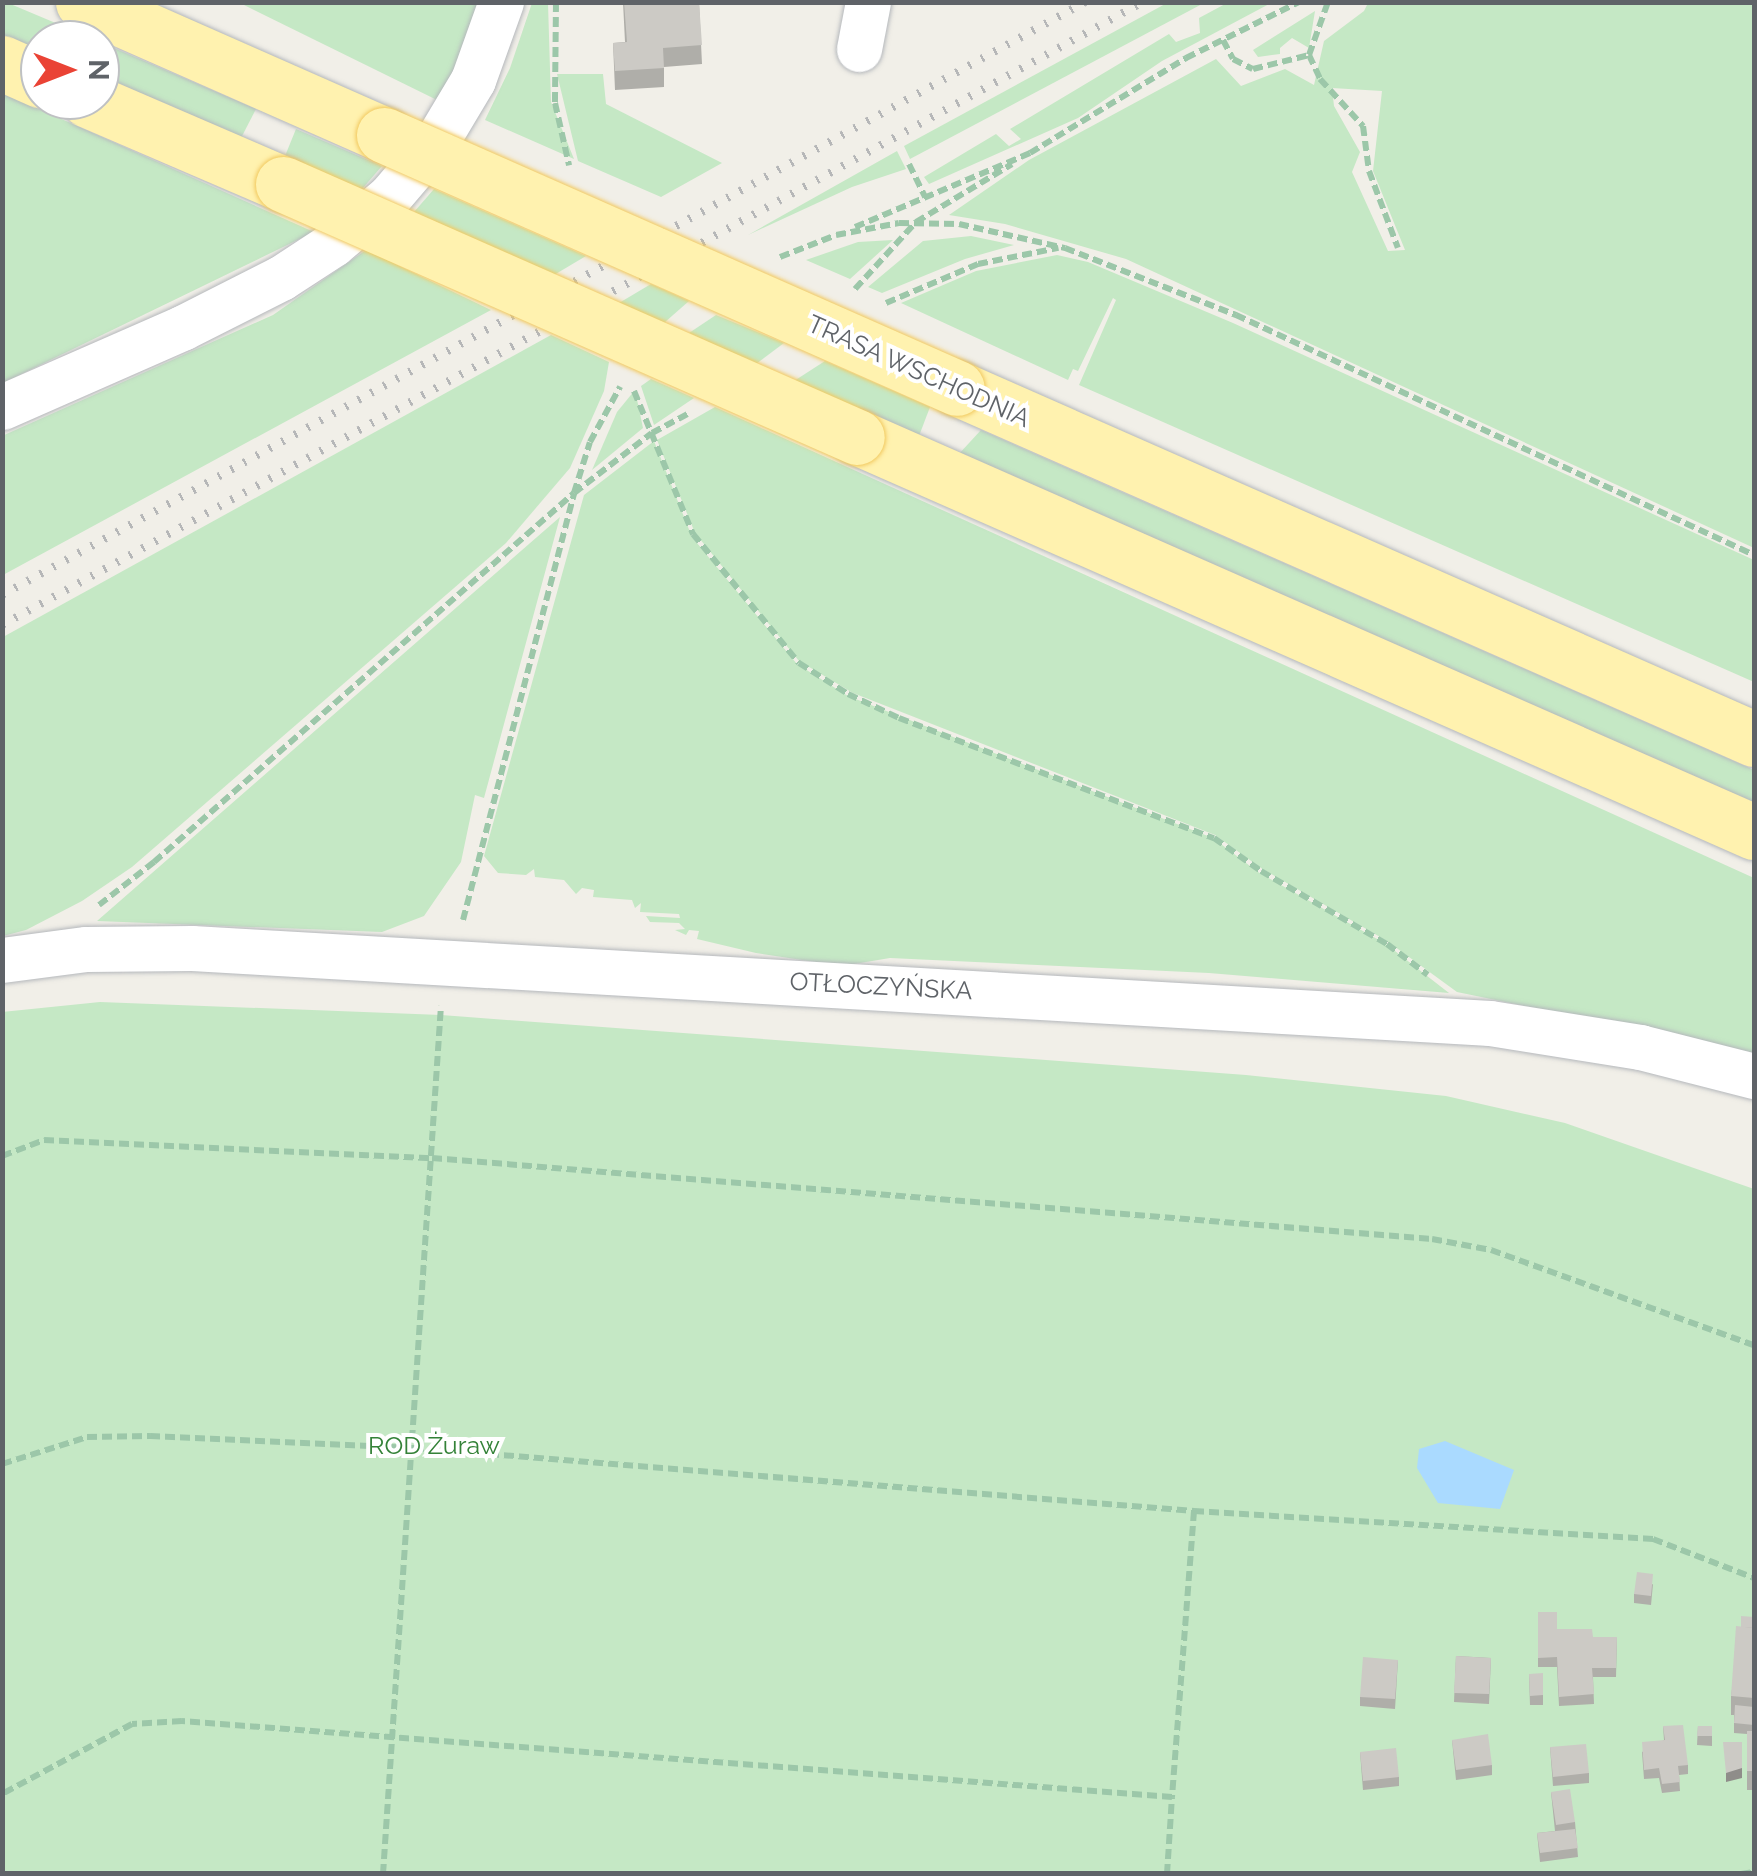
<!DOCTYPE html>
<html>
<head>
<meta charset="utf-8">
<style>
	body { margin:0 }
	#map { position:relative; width:1757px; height:1876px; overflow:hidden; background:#f1efe8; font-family:Raleway,sans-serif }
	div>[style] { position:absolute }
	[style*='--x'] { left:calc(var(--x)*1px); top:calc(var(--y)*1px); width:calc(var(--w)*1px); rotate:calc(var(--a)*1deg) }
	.green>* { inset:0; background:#c5e8c5 }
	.water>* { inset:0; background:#aadaff }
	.path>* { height:6px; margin-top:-3px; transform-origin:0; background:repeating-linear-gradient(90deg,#9cc7a9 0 10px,transparent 0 15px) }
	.roads { filter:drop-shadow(0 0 2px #b5b8bc) drop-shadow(0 0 2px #b5b8bc) }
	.minor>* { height:45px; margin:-22.5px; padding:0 22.5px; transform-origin:22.5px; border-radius:22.5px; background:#fff }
	.primary>* { height:55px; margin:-27.5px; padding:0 27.5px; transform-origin:27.5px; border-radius:27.5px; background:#fff2af }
	.rail>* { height:8px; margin-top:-4px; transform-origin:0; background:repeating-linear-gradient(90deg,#b6b7b8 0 2.5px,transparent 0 14.5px) }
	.bridges { filter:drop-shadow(0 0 2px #f2c960) drop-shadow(0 0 2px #f2c960) }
	.primary-bridge>* { height:55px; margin:-27.5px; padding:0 27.5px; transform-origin:27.5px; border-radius:27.5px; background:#fff2af }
	.wall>* { inset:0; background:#afaea9 }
	.shaded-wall>* { inset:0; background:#8f8d8a }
	.building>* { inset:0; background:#cccac5 }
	span { translate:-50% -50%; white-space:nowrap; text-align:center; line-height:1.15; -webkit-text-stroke:8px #fff; paint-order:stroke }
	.street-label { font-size:25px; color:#5f6368 }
	.park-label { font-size:25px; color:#348238 }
	.frame { position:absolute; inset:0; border:5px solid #5f6368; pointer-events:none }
	.north { position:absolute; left:20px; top:20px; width:100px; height:100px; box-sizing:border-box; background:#fff; border:2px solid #bfc1c3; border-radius:50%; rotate:90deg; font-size:28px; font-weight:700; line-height:40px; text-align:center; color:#5f6368 }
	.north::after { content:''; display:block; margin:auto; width:35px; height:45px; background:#ea4335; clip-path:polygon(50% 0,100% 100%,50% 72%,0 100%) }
</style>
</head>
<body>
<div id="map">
	<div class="green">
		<i style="clip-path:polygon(2px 3px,8px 3px,96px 40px,40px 40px,40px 52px,3px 36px)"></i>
		<i style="clip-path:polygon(240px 3px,478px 3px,465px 45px,439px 101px)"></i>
		<i style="clip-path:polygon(532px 3px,548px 3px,551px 102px,574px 159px,485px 120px,510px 68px)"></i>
		<i style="clip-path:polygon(1167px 3px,1204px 3px,910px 159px,904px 146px)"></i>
		<i style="clip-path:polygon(1227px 3px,1271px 3px,1162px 61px,1078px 118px,929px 184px,924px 177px,996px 134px,1009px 146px,1021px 139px,1010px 129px,1169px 34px,1176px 42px,1200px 33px,1199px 18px)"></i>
		<i style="clip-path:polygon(evenodd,1368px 3px,1754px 3px,1754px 548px,1126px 259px,1005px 224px,949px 215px,1029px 160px,1216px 59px,1241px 86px,1285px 69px,1314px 85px,1324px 41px,1364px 11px,1368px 3px,1332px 88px,1382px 91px,1373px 171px,1405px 250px,1388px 251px,1352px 172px,1360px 152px,1334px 106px,1332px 88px)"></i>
		<i style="clip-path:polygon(1315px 11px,1309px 48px,1292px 38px,1280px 48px,1280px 54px,1258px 57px,1253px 50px)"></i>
		<i style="clip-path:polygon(100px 42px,256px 109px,240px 140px,100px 78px)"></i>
		<i style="clip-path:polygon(557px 74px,603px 74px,606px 104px,722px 163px,661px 197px,578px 161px)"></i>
		<i style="clip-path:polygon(3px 94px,28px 104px,314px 232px,3px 383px)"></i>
		<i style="clip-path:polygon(296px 129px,382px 166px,362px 189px,285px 156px)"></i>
		<i style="clip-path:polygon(897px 151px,906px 169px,852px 187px,748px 235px)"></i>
		<i style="clip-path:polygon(434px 189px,586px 256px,554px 275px,414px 212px)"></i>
		<i style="clip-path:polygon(971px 236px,1014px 245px,965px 259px,882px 293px,868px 287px,923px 241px)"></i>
		<i style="clip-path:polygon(893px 240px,850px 279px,806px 260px,858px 242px)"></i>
		<i style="clip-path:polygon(366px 250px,491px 310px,3px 575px,2px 436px,273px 315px)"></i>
		<i style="clip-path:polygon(1057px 255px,1088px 262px,1233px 323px,1754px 560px,1754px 682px,1079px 385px,1116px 300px,1113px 298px,1078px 371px,1073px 369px,1068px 380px,901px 303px,976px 271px)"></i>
		<i style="clip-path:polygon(651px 284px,689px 301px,664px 323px,619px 303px)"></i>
		<i style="clip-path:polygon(716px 315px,784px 343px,756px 364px,689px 333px)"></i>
		<i style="clip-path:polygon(551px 335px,609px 362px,604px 391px,570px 468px,506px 543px,132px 867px,82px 901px,26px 930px,3px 936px,3px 637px)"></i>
		<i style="clip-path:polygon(825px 361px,930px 407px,919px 436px,794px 381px)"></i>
		<i style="clip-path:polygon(651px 379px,694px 398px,654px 425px,641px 386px)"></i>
		<i style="clip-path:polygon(635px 390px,643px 428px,592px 470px,617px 412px)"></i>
		<i style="clip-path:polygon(715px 407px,1754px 878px,1754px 1053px,1457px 992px,1387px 941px,1261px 868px,1215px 835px,853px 693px,799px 661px,695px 533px,657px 440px)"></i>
		<i style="clip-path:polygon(981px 430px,1754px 770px,1754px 804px,958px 455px)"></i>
		<i style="clip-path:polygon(654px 441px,692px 537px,797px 664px,848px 696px,1213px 838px,1258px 872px,1386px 944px,1449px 993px,1209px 973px,890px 958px,842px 966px,756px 953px,697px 939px,699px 931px,689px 930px,686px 935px,675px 930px,685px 929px,679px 923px,650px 922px,646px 916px,680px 918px,679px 914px,640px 912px,641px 903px,635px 908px,632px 900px,593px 897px,594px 890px,582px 888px,576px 894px,564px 880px,535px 877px,534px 869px,526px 875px,498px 873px,484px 856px,584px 495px)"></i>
		<i style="clip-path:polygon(560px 517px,484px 798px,475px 795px,461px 862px,424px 916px,382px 932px,97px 921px)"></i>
		<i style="clip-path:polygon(100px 1002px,441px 1015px,1246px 1075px,1446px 1096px,1565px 1123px,1754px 1189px,1754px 1873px,3px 1873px,2px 1012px)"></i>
	</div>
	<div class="water">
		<i style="clip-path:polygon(1445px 1441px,1514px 1470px,1500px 1509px,1438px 1503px,1417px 1468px,1419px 1449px)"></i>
	</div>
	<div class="path">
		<i style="--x:556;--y:2;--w:101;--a:90.6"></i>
		<i style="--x:555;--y:103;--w:64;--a:77.3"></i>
		<i style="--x:1223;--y:40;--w:21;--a:62"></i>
		<i style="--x:1233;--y:59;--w:22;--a:27"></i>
		<i style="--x:1253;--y:69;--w:58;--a:-14"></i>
		<i style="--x:1309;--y:55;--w:56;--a:-70.3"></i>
		<i style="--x:1309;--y:55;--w:26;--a:65"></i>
		<i style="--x:1320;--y:79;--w:64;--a:47.5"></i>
		<i style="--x:1363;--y:126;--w:45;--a:82.4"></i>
		<i style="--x:1369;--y:171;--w:82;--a:69.4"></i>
		<i style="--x:909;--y:164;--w:37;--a:64"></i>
		<i style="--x:855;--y:227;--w:190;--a:-22.9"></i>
		<i style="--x:1030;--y:153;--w:183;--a:-31.3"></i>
		<i style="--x:1186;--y:58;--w:126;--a:-26.4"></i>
		<i style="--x:780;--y:257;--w:60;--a:-21.4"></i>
		<i style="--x:836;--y:235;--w:64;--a:-10.8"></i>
		<i style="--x:899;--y:223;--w:60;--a:1"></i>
		<i style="--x:959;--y:224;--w:109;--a:12.8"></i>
		<i style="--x:1065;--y:248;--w:184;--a:21.4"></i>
		<i style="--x:1236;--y:315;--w:571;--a:24.86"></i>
		<i style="--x:855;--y:289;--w:91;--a:-47.7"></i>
		<i style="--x:916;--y:222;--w:112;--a:-31.1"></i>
		<i style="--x:886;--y:303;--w:100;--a:-23"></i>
		<i style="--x:978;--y:264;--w:82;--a:-11.3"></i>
		<i style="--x:634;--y:391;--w:155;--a:67.6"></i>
		<i style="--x:693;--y:534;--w:167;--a:50.6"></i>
		<i style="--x:799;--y:663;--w:58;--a:32.3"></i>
		<i style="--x:848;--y:694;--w:56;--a:25.2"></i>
		<i style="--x:899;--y:718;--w:337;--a:20.9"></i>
		<i style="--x:1214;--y:838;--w:57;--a:35.1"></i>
		<i style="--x:1261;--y:871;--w:146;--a:30.1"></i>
		<i style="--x:1387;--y:944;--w:51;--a:37.1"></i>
		<i style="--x:99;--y:905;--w:70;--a:-38"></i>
		<i style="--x:154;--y:862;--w:559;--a:-41.3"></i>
		<i style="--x:574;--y:493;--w:98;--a:-37.6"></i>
		<i style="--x:652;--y:433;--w:40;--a:-28"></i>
		<i style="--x:463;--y:920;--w:441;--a:-75.4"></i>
		<i style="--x:574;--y:493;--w:53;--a:-72.6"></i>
		<i style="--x:590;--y:442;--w:63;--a:-61.4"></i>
		<i style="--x:2;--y:1156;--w:45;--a:-20.9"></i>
		<i style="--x:44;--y:1140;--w:388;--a:2.7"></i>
		<i style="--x:432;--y:1158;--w:1003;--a:4.63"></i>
		<i style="--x:1432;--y:1239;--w:60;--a:10.6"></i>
		<i style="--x:1491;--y:1250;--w:280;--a:19.9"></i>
		<i style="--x:2;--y:1464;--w:89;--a:-17.6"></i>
		<i style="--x:87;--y:1437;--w:63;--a:-0.9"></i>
		<i style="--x:150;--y:1436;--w:264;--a:2.6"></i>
		<i style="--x:414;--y:1448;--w:783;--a:4.62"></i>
		<i style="--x:1194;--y:1511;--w:287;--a:94.4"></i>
		<i style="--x:1172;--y:1797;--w:993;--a:-175.61"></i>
		<i style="--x:182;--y:1721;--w:50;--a:176.6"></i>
		<i style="--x:132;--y:1724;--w:148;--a:151.7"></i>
		<i style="--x:1194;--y:1511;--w:460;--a:3.5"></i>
		<i style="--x:1653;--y:1539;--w:108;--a:21.1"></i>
		<i style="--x:383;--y:1874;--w:870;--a:-86.18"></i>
		<i style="--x:1167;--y:1874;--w:77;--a:-86.3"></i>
		<i style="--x:1741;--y:1874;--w:13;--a:-9"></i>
	</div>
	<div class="roads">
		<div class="minor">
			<i style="--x:859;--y:49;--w:48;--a:-79.2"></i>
			<i style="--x:2;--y:407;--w:197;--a:-23.7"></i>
			<i style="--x:182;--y:328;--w:111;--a:-26.8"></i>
			<i style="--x:281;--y:278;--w:62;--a:-33.2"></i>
			<i style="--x:333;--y:244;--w:73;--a:-40"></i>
			<i style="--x:389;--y:197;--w:72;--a:-49.5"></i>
			<i style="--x:436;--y:142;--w:72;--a:-59.2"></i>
			<i style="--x:473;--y:80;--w:83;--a:-70.3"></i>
			<i style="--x:2;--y:960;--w:85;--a:-7.5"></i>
			<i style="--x:86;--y:949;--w:106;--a:-0.5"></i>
			<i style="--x:192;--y:948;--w:1300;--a:3.31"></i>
			<i style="--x:1490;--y:1023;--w:152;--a:9.1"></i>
			<i style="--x:1640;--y:1047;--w:118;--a:14.3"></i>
		</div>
		<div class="primary">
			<i style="--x:83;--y:2;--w:329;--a:23.8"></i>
			<i style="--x:2;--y:63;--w:42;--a:24.1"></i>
			<i style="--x:88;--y:100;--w:212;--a:23.3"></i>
			<i style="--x:957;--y:388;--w:871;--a:23.77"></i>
			<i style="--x:857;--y:437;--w:980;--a:23.77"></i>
		</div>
	</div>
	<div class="rail">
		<i style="--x:2;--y:595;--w:1235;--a:-28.7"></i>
		<i style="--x:2;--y:625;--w:1300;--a:-28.64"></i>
	</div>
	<div class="bridges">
		<div class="primary-bridge">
			<i style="--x:384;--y:135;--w:626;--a:23.82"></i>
			<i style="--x:283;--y:184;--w:627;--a:23.79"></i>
		</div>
	</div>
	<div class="wall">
		<i style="clip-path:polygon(623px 2px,699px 2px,702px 64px,664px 67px,664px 87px,615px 90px,613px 43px,625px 42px)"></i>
		<i style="clip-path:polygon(1653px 1584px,1651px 1605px,1634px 1603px,1634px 1594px)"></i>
		<i style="clip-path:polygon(1538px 1612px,1557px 1629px,1593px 1637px,1617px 1637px,1616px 1677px,1593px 1677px,1594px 1704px,1559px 1706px,1557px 1667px,1538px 1667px)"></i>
		<i style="clip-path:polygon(1754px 1617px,1754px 1790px,1747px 1790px,1747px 1734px,1734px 1733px,1734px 1715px,1731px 1715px,1731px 1696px,1741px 1627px)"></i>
		<i style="clip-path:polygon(1456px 1656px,1491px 1658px,1489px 1704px,1454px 1702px)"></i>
		<i style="clip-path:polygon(1398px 1660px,1395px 1709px,1360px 1706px,1360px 1697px)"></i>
		<i style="clip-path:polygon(1529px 1674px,1543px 1695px,1543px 1705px,1530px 1705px)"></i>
		<i style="clip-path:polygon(1663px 1726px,1688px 1765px,1688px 1774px,1679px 1775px,1680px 1791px,1662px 1793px,1659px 1778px,1644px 1779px,1642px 1752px,1664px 1740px)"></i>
		<i style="clip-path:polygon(1698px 1726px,1712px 1726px,1712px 1746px,1697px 1745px)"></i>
		<i style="clip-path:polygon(1452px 1740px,1492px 1765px,1492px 1775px,1456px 1780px)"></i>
		<i style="clip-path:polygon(1550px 1747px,1589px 1773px,1589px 1783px,1553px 1786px)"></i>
		<i style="clip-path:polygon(1360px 1752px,1399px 1777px,1399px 1786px,1363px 1790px)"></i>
		<i style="clip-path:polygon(1551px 1792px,1575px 1822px,1578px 1857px,1540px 1862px,1537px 1833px,1555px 1831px)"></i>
	</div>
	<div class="shaded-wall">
		<i style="clip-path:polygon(1742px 1742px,1742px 1778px,1726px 1782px,1726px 1773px)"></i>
	</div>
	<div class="building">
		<i style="clip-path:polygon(624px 2px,699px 2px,702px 45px,663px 48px,664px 68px,615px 71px,613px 43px,627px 42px)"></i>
		<i style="clip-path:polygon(1637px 1572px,1653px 1574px,1651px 1596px,1634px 1594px)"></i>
		<i style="clip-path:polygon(1538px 1612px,1557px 1612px,1557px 1629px,1592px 1629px,1593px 1637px,1617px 1637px,1616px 1668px,1592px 1668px,1594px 1694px,1559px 1697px,1557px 1657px,1538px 1658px)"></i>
		<i style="clip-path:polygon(1741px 1616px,1754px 1617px,1754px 1628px,1741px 1627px)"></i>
		<i style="clip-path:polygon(1736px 1626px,1754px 1628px,1754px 1698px,1731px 1696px)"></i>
		<i style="clip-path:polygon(1456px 1656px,1491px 1658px,1489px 1694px,1454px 1693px)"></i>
		<i style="clip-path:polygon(1363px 1657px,1398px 1660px,1395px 1699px,1360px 1697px)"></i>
		<i style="clip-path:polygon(1543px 1673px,1543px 1695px,1530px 1696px,1529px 1674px)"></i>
		<i style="clip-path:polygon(1735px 1705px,1754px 1707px,1754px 1725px,1734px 1723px)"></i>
		<i style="clip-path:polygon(1683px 1725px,1688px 1765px,1678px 1766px,1680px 1782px,1662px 1784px,1659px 1768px,1644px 1770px,1642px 1742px,1665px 1740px,1663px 1726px)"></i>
		<i style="clip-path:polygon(1698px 1726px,1712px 1726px,1712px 1736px,1697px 1736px)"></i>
		<i style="clip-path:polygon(1747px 1731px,1754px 1731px,1754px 1771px,1747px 1771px)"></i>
		<i style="clip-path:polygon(1488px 1734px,1492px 1765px,1456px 1770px,1452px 1740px)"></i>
		<i style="clip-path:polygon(1723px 1742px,1742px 1742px,1742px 1768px,1726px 1773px)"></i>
		<i style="clip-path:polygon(1586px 1744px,1589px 1773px,1553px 1777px,1550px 1747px)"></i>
		<i style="clip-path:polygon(1396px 1748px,1399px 1777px,1363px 1781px,1360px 1752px)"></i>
		<i style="clip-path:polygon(1570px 1789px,1575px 1822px,1556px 1825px,1551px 1792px)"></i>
		<i style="clip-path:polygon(1575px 1829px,1578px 1848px,1540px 1853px,1537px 1833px)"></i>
	</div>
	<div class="street-label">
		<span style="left:919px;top:371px;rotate:24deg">TRASA WSCHODNIA</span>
		<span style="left:881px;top:986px;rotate:3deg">OTŁOCZYŃSKA</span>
	</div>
	<div class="park-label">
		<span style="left:434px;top:1445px">ROD Żuraw</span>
	</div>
	<div class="frame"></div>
	<div class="north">N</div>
</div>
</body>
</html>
